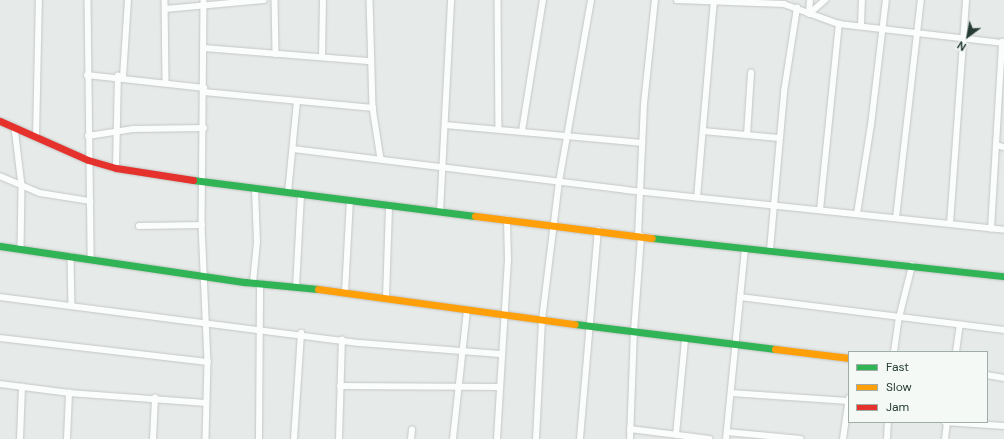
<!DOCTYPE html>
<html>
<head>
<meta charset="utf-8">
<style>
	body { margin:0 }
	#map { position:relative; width:1004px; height:439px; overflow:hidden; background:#e6eae8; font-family:"DM Sans",sans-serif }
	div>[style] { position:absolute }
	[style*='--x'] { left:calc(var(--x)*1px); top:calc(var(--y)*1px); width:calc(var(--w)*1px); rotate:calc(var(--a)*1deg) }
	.roads { filter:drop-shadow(0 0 1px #c3c7c5) drop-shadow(0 0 1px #c3c7c5) }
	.street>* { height:5.5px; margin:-2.75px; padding:0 2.75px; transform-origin:2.75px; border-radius:2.75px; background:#fbfcfc }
	.fast>* { height:7px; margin:-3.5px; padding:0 3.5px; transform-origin:3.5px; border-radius:3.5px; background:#30b455 }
	.slow>* { height:7px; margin:-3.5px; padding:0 3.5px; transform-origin:3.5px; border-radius:3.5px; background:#ff9f0a }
	.jam>* { height:7px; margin:-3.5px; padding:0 3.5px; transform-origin:3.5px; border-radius:3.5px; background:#e5322d }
	span { translate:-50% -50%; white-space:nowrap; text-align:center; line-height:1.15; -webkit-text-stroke:3px #f4f9f6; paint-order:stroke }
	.legend { position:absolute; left:848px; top:351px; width:140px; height:72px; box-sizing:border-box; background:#f4f9f6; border:1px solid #a1ada8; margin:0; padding:5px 7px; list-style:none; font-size:12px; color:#253c34 }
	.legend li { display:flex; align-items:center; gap:8px; height:20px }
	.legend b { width:20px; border:1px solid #a1ada8 }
	.north { position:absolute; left:948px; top:16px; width:40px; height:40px; -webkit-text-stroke:3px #f4f9f6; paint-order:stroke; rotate:212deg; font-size:11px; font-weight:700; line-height:16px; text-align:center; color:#253c34 }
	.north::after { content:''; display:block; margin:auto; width:14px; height:18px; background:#253c34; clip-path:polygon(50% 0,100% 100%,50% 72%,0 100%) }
</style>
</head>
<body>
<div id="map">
	<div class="roads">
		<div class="street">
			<i style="--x:88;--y:0;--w:259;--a:89.3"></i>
			<i style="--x:165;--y:0;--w:83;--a:89.3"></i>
			<i style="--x:204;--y:0;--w:225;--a:90.5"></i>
			<i style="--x:202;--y:225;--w:137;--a:87.5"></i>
			<i style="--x:208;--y:362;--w:77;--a:91.5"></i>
			<i style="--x:275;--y:0;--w:54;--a:88.9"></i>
			<i style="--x:370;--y:0;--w:108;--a:88.4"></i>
			<i style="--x:373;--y:108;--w:52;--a:81.1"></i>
			<i style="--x:498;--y:0;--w:129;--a:89.6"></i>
			<i style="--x:677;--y:0;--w:107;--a:2.1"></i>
			<i style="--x:784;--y:4;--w:59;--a:20"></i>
			<i style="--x:839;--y:24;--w:166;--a:6.6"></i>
			<i style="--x:165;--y:9;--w:99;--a:-5.2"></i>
			<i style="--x:809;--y:14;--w:21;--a:-41"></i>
			<i style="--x:809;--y:14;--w:14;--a:-86"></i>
			<i style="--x:861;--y:26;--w:26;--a:-88"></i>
			<i style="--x:204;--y:48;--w:167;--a:4.5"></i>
			<i style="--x:322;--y:57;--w:57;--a:-89"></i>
			<i style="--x:87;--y:75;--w:118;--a:6.3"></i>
			<i style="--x:123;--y:77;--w:77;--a:-86.3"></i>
			<i style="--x:204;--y:92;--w:170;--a:5.4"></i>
			<i style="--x:445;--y:125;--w:198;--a:5.2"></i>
			<i style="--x:15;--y:128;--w:58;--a:83.1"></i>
			<i style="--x:22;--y:186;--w:63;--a:90.9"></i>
			<i style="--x:522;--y:131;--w:133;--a:-80.9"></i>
			<i style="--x:703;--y:131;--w:76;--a:5.3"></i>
			<i style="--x:747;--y:135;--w:62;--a:-86.3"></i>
			<i style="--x:88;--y:136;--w:47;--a:-8.7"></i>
			<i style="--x:134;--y:129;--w:70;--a:-0.8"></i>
			<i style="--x:36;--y:138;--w:138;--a:-88.8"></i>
			<i style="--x:996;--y:145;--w:8;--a:14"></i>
			<i style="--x:294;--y:149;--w:335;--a:7"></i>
			<i style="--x:626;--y:190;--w:380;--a:6"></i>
			<i style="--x:116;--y:168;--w:92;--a:-88.8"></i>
			<i style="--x:0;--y:176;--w:43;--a:23"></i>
			<i style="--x:40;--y:193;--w:51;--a:9.1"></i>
			<i style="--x:288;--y:193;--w:92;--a:-84.4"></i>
			<i style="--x:697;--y:198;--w:198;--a:-85.1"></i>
			<i style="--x:820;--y:210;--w:187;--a:-84.2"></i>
			<i style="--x:440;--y:212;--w:212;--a:-87"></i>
			<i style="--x:857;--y:214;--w:90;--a:-81.1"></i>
			<i style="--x:871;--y:125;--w:126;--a:-83.2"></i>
			<i style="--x:896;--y:218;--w:219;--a:-83.5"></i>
			<i style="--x:950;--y:224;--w:225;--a:-85.9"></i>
			<i style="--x:139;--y:226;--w:63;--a:-0.9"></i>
			<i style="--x:991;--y:229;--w:187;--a:-86.6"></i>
			<i style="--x:638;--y:236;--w:132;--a:-87.4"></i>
			<i style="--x:644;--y:104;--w:105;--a:-84"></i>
			<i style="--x:770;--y:250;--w:159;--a:-84.9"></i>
			<i style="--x:784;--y:92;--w:85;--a:-81.2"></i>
			<i style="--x:71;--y:256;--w:50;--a:88.9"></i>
			<i style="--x:253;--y:283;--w:41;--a:-84.4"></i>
			<i style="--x:257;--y:242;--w:53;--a:-92.2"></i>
			<i style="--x:296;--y:287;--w:92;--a:-86.9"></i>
			<i style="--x:345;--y:292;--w:91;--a:-86.9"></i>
			<i style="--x:0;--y:297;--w:363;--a:7.3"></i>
			<i style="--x:360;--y:343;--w:140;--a:4.5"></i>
			<i style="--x:740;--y:297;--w:266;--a:7.1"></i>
			<i style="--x:386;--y:298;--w:92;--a:-88.1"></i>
			<i style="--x:0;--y:338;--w:209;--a:6.6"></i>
			<i style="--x:894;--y:352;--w:34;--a:-82"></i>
			<i style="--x:899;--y:318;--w:54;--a:-76"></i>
			<i style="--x:956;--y:352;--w:27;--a:-82"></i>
			<i style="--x:987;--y:375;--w:17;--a:10"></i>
			<i style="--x:0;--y:384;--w:70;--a:7.4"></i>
			<i style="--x:69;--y:393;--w:137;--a:4.2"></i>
			<i style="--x:340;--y:386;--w:159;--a:0.4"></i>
			<i style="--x:731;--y:393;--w:117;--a:3.9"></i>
			<i style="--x:945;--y:422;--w:59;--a:3.9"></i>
			<i style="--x:630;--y:429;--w:80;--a:7.2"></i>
			<i style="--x:727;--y:432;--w:74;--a:5.4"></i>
			<i style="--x:676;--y:435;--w:96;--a:-84.6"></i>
			<i style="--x:20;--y:439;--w:52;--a:-87.8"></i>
			<i style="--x:67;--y:439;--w:46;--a:-87.5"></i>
			<i style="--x:153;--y:439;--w:41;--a:-87.2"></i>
			<i style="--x:259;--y:439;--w:155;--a:-89.6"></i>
			<i style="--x:294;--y:439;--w:106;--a:-86.2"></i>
			<i style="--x:339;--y:439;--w:99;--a:-88.3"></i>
			<i style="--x:411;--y:439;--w:9;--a:-84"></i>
			<i style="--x:453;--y:439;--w:129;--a:-83.8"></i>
			<i style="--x:497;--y:439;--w:178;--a:-86.5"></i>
			<i style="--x:508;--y:261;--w:41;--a:-91.4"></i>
			<i style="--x:536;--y:439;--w:119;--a:-87.1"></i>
			<i style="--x:542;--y:320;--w:139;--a:-83"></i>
			<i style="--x:559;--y:182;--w:185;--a:-80"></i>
			<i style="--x:580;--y:439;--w:209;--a:-85.1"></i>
			<i style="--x:630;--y:439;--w:107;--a:-87.9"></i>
			<i style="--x:634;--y:332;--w:96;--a:-85.8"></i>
			<i style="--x:726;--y:439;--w:191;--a:-84.3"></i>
			<i style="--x:843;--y:439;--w:41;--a:-81.7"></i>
			<i style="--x:887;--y:439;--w:17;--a:-87"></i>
			<i style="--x:945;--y:439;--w:17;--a:-83"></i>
		</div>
		<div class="fast">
			<i style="--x:193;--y:180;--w:284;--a:7.3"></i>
			<i style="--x:652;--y:238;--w:354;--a:6.2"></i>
			<i style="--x:0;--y:246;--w:248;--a:8.4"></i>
			<i style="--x:245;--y:282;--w:73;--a:5.5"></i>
			<i style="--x:575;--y:324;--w:202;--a:7.1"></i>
		</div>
		<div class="slow">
			<i style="--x:475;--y:216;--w:178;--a:7.1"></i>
			<i style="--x:318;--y:289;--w:259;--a:7.8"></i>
			<i style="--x:775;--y:349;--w:75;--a:6.9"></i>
		</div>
		<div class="jam">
			<i style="--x:0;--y:121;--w:96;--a:23.9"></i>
			<i style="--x:88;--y:160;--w:29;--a:16"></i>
			<i style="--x:116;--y:168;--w:78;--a:8.9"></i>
		</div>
	</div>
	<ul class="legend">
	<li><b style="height:5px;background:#30b455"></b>Fast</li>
	<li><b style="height:5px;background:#ff9f0a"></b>Slow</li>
	<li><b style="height:5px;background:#e5322d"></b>Jam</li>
	</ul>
	<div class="north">N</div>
</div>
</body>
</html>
